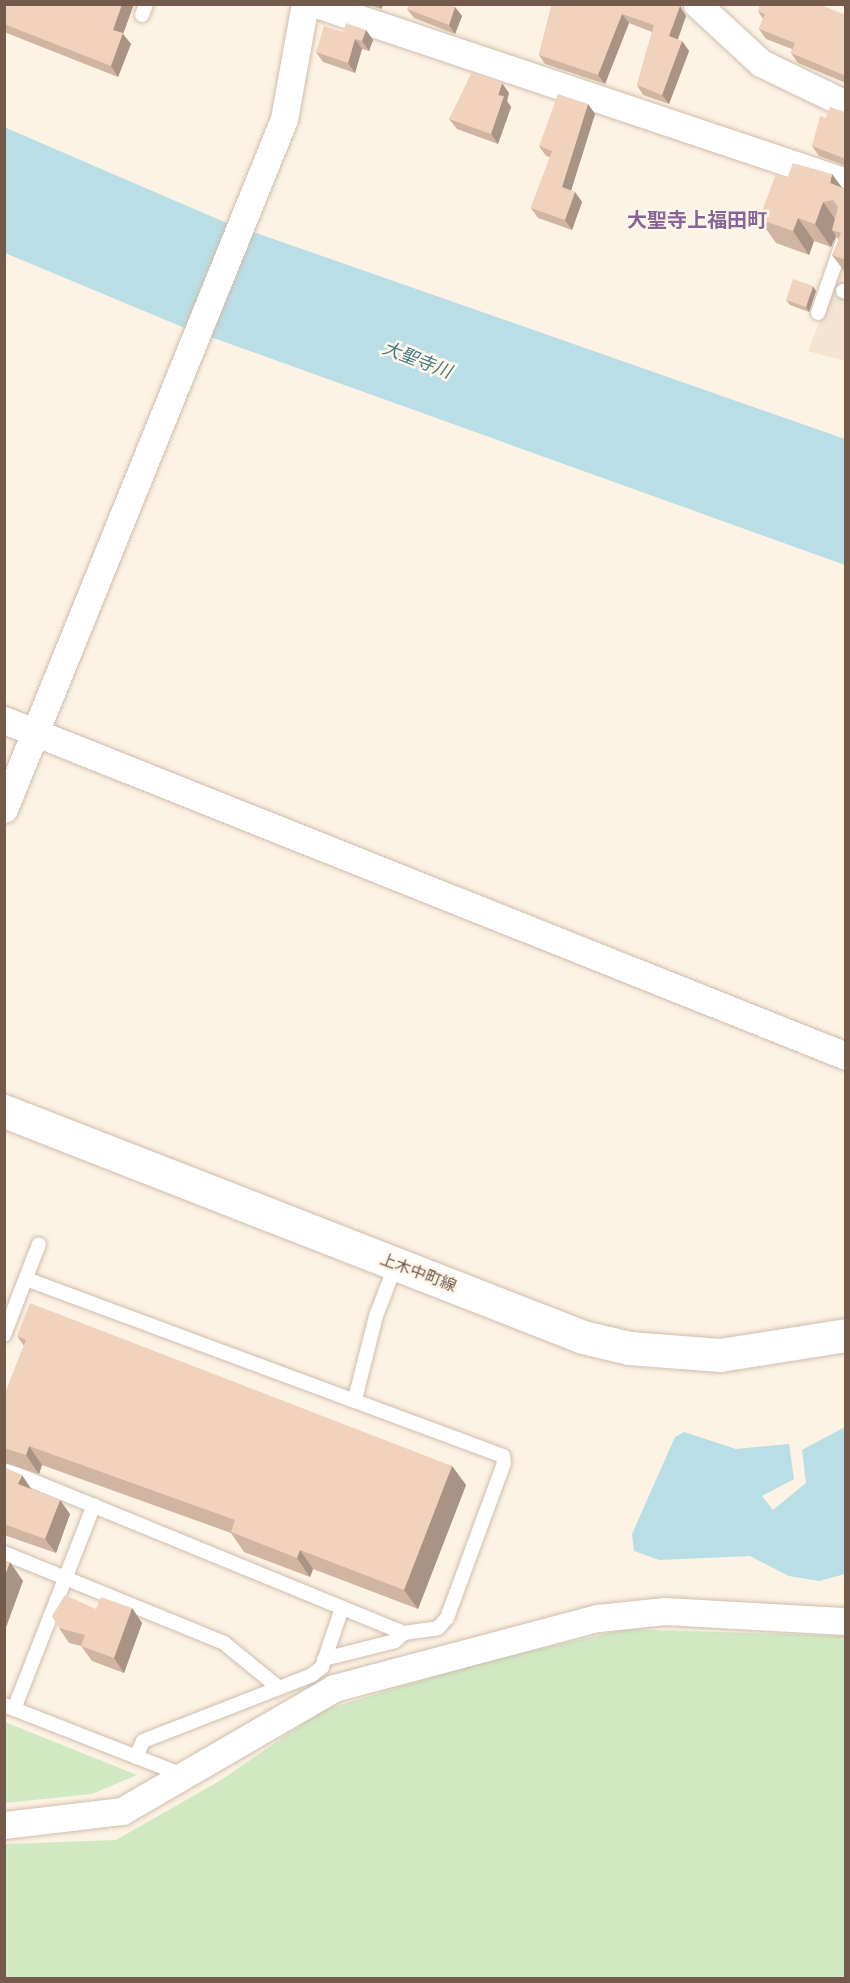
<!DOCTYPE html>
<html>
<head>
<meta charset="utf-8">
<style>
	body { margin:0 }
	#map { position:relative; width:850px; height:1983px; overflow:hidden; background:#fcf3e4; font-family:Jost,"Noto Sans JP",sans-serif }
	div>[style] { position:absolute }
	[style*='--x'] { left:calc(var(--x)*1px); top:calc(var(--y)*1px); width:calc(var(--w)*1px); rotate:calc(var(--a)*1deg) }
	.residential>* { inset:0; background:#f3e5d2 }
	.green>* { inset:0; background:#d1e9c3 }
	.water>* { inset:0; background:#b9dee5 }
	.roads { filter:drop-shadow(0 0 2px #cfbdae) drop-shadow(0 0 2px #cfbdae) }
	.service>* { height:14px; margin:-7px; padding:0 7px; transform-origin:7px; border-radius:7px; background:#fff }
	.minor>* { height:27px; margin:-13.5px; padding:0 13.5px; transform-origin:13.5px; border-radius:13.5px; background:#fff }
	.secondary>* { height:33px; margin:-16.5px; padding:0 16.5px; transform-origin:16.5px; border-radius:16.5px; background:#fff }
	.wall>* { inset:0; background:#cfb5a2 }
	.shaded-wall>* { inset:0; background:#a99384 }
	.building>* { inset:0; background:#f1d2bc }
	span { translate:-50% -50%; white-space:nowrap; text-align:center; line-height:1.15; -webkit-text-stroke:5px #fff7ea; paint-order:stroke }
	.street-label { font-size:16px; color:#745a4a }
	.water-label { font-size:18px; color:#447a86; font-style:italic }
	.quarter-label { font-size:20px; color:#876697; font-weight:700 }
	.frame { position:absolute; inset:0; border:6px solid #745a4a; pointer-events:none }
</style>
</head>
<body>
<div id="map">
	<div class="residential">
		<i style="clip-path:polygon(845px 256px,845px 361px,808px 351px)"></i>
	</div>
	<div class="green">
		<i style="clip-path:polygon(625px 1629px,845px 1636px,845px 1978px,5px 1978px,5px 1844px,116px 1840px,221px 1780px,323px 1710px,476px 1664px)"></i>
		<i style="clip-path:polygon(5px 1722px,137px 1775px,92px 1794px,5px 1803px)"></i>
	</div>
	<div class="water">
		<i style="clip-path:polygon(4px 127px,222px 221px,845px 439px,845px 565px,180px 326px,5px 253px)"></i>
		<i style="clip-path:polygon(845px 1427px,845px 1574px,819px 1581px,789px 1576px,750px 1556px,659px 1560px,634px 1551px,632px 1534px,675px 1437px,684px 1432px,736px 1449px,789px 1444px,794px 1479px,762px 1496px,773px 1510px,806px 1483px,802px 1450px)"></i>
	</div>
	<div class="roads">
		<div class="service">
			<i style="--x:142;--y:15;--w:12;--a:-70"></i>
			<i style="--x:843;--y:291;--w:3;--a:18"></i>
			<i style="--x:818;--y:313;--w:86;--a:-70.9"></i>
			<i style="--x:4;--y:1335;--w:97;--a:-69"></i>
			<i style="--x:355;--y:1399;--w:86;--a:-75.8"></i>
			<i style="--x:376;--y:1316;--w:56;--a:-69"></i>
			<i style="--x:4;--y:1469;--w:432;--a:22.3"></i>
			<i style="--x:404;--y:1633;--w:34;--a:-8"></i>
			<i style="--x:438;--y:1628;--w:13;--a:-48"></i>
			<i style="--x:447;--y:1618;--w:165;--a:-69.8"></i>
			<i style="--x:504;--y:1463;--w:7;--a:-98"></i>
			<i style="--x:503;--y:1456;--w:509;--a:-159.64"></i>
			<i style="--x:4;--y:1553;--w:238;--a:22.2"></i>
			<i style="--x:224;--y:1643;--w:70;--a:39.2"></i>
			<i style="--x:324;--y:1659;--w:73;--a:-14.2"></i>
			<i style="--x:395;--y:1641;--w:12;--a:-42"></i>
			<i style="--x:4;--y:1705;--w:192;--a:21.4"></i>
			<i style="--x:14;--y:1709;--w:219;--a:-68.6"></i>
			<i style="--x:136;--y:1757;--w:17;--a:-66"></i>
			<i style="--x:143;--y:1741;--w:181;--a:-21.3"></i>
			<i style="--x:312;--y:1675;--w:13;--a:-39"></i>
			<i style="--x:322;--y:1667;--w:62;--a:-71.3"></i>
		</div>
		<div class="minor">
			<i style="--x:316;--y:4;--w:559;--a:18.56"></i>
			<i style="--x:697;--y:4;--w:87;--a:42.7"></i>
			<i style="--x:761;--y:63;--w:94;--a:25.8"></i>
			<i style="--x:4;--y:720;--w:907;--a:21.75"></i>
			<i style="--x:4;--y:809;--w:745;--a:-67.91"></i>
			<i style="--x:284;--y:119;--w:117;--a:-79.7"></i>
			<i style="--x:4;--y:1825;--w:119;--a:-6.8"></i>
			<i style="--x:122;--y:1811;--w:245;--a:-30.1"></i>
			<i style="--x:334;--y:1688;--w:273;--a:-14.9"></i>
			<i style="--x:598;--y:1618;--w:67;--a:-6"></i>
			<i style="--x:665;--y:1611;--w:181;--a:3.2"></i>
		</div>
		<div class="secondary">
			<i style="--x:4;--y:1111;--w:622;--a:21.32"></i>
			<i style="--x:583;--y:1337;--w:47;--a:13.4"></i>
			<i style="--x:629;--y:1348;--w:91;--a:4.4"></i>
			<i style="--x:720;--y:1355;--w:128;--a:-9"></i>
		</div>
	</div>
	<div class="wall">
		<i style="clip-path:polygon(4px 4px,134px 4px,123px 34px,131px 44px,118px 77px,4px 32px)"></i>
		<i style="clip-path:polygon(367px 4px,383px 4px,381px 9px)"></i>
		<i style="clip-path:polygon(552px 4px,680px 6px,686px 16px,678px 40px,682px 41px,689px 51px,669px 104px,643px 95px,637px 85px,652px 32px,629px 23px,605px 84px,545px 64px,539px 55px)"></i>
		<i style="clip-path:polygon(455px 7px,462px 16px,455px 34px,414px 18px,407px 9px)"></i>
		<i style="clip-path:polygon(758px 11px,846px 15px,846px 83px,798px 63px,791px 53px,792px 49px,766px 39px,759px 29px,763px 19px)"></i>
		<i style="clip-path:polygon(366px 30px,373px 40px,369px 51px,362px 49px,355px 73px,323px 62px,316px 52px,343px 32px)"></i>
		<i style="clip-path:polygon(509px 93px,507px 101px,511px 107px,498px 144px,457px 129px,449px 119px)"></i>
		<i style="clip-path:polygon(588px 104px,595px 114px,571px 191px,575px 192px,582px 202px,572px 230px,538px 218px,531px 208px,550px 157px,546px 156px,539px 146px)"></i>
		<i style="clip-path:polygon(846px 111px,846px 166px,819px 156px,812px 146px,826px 118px)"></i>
		<i style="clip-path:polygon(787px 178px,842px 187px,846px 189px,846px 274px,832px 255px,839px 240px,836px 236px,831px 247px,814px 241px,809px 255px,776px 243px,759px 219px)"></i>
		<i style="clip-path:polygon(816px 291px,809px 312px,790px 305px,786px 300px)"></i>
		<i style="clip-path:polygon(17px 1336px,452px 1466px,466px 1485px,418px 1609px,313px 1569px,310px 1577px,244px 1552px,231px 1533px,42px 1465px,39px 1474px,4px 1463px,4px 1396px,24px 1346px)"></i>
		<i style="clip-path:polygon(4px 1467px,31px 1489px,70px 1514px,56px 1553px,4px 1535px)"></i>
		<i style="clip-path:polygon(132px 1608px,142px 1623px,124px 1673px,92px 1661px,81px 1646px,69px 1643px,59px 1628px,96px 1609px)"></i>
	</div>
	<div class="shaded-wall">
		<i style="clip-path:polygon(122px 4px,134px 4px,123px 34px,131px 44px,118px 77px,111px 66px,113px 30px)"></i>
		<i style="clip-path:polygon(378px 4px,383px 4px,381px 9px)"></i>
		<i style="clip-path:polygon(680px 6px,686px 16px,675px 46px,669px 36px)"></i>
		<i style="clip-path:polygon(455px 7px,462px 16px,455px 34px,449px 25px)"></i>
		<i style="clip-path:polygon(622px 14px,629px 23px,605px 84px,598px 75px)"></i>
		<i style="clip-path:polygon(366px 30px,373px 40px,369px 51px,362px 41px)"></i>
		<i style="clip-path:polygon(355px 39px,362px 49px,355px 73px,348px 63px)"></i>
		<i style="clip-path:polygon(682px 41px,689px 51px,669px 104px,662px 95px)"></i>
		<i style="clip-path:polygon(502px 83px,509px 93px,507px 101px,511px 107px,498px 144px,491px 134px,498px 95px)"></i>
		<i style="clip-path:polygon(588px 104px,595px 114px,569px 197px,562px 187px)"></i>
		<i style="clip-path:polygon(832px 174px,846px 193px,830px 183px)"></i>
		<i style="clip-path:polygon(575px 192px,582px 202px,572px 230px,565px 220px)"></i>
		<i style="clip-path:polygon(823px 202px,840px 226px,832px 230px,836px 236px,831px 247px,815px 224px)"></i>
		<i style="clip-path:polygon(798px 218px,814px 241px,809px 255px,793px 231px)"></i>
		<i style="clip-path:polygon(813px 286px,816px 291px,809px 312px,806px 307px)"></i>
		<i style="clip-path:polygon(29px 1446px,42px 1465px,39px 1474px,26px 1455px)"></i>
		<i style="clip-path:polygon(452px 1466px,466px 1485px,418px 1609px,404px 1590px)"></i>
		<i style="clip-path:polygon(22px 1475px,32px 1490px,18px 1484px)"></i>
		<i style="clip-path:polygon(60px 1500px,70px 1514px,56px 1553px,45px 1539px)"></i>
		<i style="clip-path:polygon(300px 1550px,313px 1569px,310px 1577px,297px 1558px)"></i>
		<i style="clip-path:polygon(10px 1562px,23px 1581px,4px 1633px,4px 1577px)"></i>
		<i style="clip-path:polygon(132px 1608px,142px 1623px,124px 1673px,114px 1658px)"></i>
	</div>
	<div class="building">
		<i style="clip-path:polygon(4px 4px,122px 4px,113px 30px,123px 33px,111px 66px,4px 24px)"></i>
		<i style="clip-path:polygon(409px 4px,448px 4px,455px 7px,449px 25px,407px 9px)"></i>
		<i style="clip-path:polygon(552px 4px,677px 4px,680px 6px,669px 36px,682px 41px,662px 95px,637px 85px,654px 25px,622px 14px,598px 75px,539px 55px)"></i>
		<i style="clip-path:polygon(760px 4px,818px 4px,846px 15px,846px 76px,791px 53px,795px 43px,759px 29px,765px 14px,758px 11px)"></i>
		<i style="clip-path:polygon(346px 23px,366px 30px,362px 41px,355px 39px,348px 63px,316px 52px,324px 26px,343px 32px)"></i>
		<i style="clip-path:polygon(472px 72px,502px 83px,498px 95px,504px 96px,491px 134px,449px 119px)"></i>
		<i style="clip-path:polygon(558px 94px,588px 104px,562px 187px,575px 192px,565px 220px,531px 208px,552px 151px,539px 146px)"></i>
		<i style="clip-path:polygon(830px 107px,845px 112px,846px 111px,846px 159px,812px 146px,820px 116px,826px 118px)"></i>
		<i style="clip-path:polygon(793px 163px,832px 174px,830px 183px,846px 189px,846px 260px,832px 255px,841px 233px,832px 230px,838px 207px,833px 200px,823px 202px,815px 224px,798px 218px,793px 231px,759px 219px,776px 174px,787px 178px)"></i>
		<i style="clip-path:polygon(793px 279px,813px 286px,806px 307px,786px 300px)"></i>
		<i style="clip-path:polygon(30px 1303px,452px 1466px,404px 1590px,300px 1550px,297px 1558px,231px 1532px,235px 1520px,29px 1446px,26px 1455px,4px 1448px,4px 1396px,26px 1340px,17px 1336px)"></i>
		<i style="clip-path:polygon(4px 1467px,22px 1475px,18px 1484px,60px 1500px,45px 1539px,4px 1524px)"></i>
		<i style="clip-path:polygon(4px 1560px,10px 1562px,4px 1577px)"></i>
		<i style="clip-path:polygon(65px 1595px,96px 1609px,101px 1597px,132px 1608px,114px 1658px,81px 1646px,85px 1635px,59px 1628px,52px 1616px)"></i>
	</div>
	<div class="street-label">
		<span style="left:418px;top:1273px;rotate:21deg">上木中町線</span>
	</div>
	<div class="water-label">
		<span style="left:417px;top:360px;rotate:21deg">大聖寺川</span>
	</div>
	<div class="quarter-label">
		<span style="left:697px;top:220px">大聖寺上福田町</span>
	</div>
	<div class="frame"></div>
</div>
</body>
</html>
